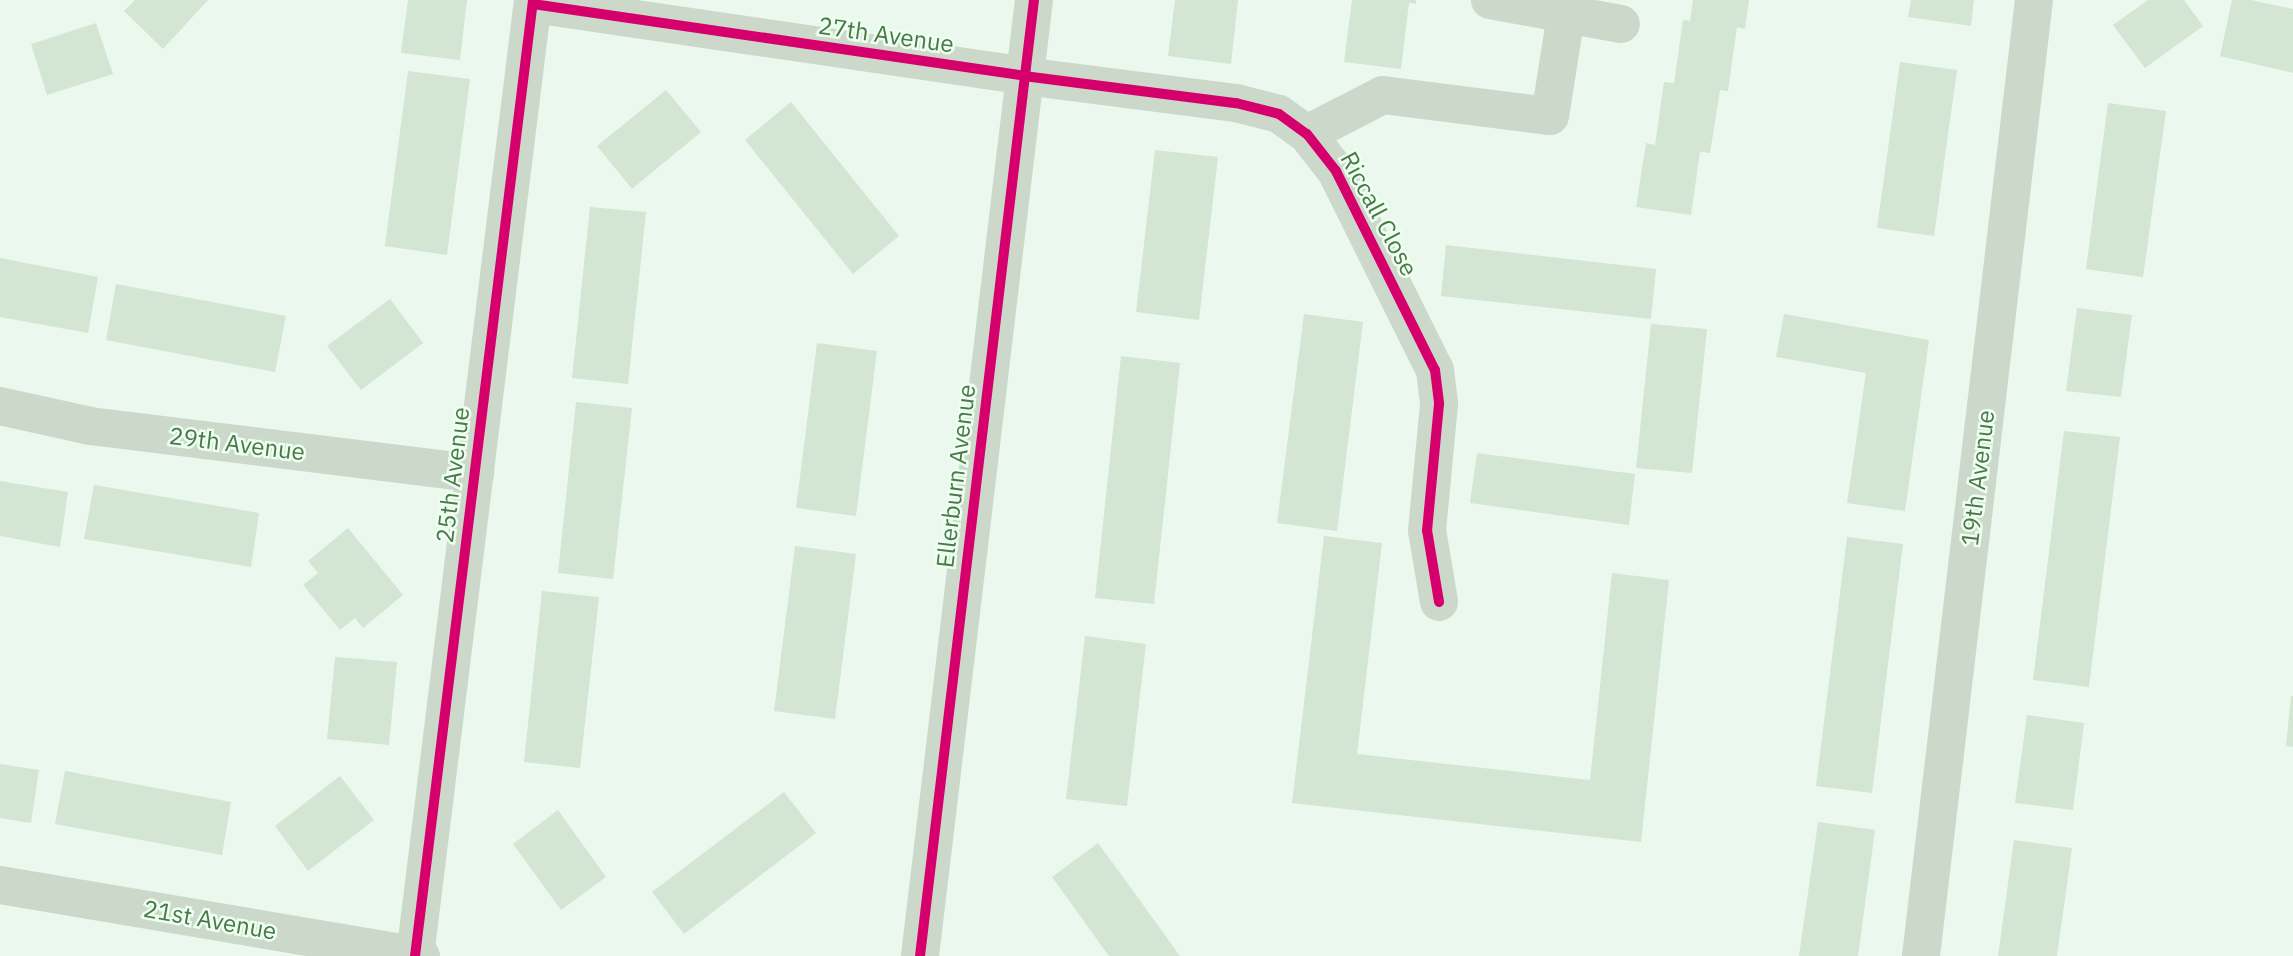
<!DOCTYPE html>
<html>
<head>
<meta charset="utf-8">
<style>
	body { margin:0 }
	#map { position:relative; width:2293px; height:956px; overflow:hidden; background:#ebf8ee; font-family:"IBM Plex Sans",sans-serif }
	div>[style] { position:absolute }
	[style*='--x'] { left:calc(var(--x)*1px); top:calc(var(--y)*1px); width:calc(var(--w)*1px); rotate:calc(var(--a)*1deg) }
	.building>* { inset:0; background:#d3e5d3 }
	.minor>* { height:38px; margin:-19px; padding:0 19px; transform-origin:19px; border-radius:19px; background:#cbd8ca }
	.cycleway>* { height:10px; margin:-5px; padding:0 5px; transform-origin:5px; border-radius:5px; background:#d6006c }
	span { translate:-50% -50%; white-space:nowrap; text-align:center; line-height:1.15; -webkit-text-stroke:5px #edfff1; paint-order:stroke }
	.street-label { font-size:24px; color:#4c7849 }
</style>
</head>
<body>
<div id="map">
	<div class="building">
		<i style="clip-path:polygon(135px 0,208px 0,163px 49px,124px 11px)"></i>
		<i style="clip-path:polygon(408px 0,467px 0,460px 60px,401px 53px)"></i>
		<i style="clip-path:polygon(1175px 0,1238px 0,1231px 64px,1168px 56px)"></i>
		<i style="clip-path:polygon(1352px 0,1416px 0,1416px 4px,1409px 3px,1401px 69px,1344px 62px)"></i>
		<i style="clip-path:polygon(1693px 0,1749px 0,1745px 29px,1737px 27px,1728px 91px,1720px 90px,1710px 153px,1700px 152px,1691px 215px,1636px 207px,1646px 143px,1655px 145px,1664px 82px,1674px 83px,1683px 20px,1690px 21px)"></i>
		<i style="clip-path:polygon(1911px 0,1974px 0,1971px 26px,1908px 17px)"></i>
		<i style="clip-path:polygon(2148px 0,2184px 0,2203px 26px,2145px 68px,2113px 25px)"></i>
		<i style="clip-path:polygon(2232px 0,2251px 0,2293px 9px,2293px 73px,2220px 56px)"></i>
		<i style="clip-path:polygon(96px 23px,113px 74px,47px 95px,31px 44px)"></i>
		<i style="clip-path:polygon(1900px 62px,1957px 70px,1934px 236px,1877px 228px)"></i>
		<i style="clip-path:polygon(408px 71px,470px 79px,447px 255px,385px 246px)"></i>
		<i style="clip-path:polygon(666px 90px,701px 132px,632px 189px,597px 146px)"></i>
		<i style="clip-path:polygon(791px 102px,899px 236px,853px 274px,745px 140px)"></i>
		<i style="clip-path:polygon(2108px 103px,2166px 111px,2143px 277px,2086px 269px)"></i>
		<i style="clip-path:polygon(1155px 150px,1218px 157px,1199px 320px,1136px 312px)"></i>
		<i style="clip-path:polygon(590px 207px,646px 212px,628px 384px,572px 378px)"></i>
		<i style="clip-path:polygon(1446px 245px,1656px 269px,1651px 319px,1441px 296px)"></i>
		<i style="clip-path:polygon(0 258px,98px 277px,88px 333px,0 317px)"></i>
		<i style="clip-path:polygon(116px 284px,286px 316px,275px 372px,106px 340px)"></i>
		<i style="clip-path:polygon(390px 299px,423px 343px,361px 390px,327px 346px)"></i>
		<i style="clip-path:polygon(2077px 308px,2132px 315px,2121px 397px,2066px 391px)"></i>
		<i style="clip-path:polygon(1304px 314px,1363px 322px,1337px 531px,1277px 523px)"></i>
		<i style="clip-path:polygon(1784px 314px,1929px 340px,1905px 511px,1847px 503px,1866px 373px,1776px 357px)"></i>
		<i style="clip-path:polygon(1651px 324px,1707px 329px,1692px 473px,1636px 468px)"></i>
		<i style="clip-path:polygon(817px 343px,877px 351px,856px 516px,796px 508px)"></i>
		<i style="clip-path:polygon(1121px 356px,1180px 363px,1154px 604px,1095px 598px)"></i>
		<i style="clip-path:polygon(576px 402px,632px 408px,613px 579px,558px 573px)"></i>
		<i style="clip-path:polygon(2064px 431px,2120px 437px,2089px 687px,2033px 680px)"></i>
		<i style="clip-path:polygon(1477px 453px,1635px 474px,1629px 525px,1470px 503px)"></i>
		<i style="clip-path:polygon(0 481px,68px 492px,60px 547px,0 536px)"></i>
		<i style="clip-path:polygon(94px 485px,259px 513px,251px 567px,84px 539px)"></i>
		<i style="clip-path:polygon(348px 528px,403px 595px,363px 628px,355px 618px,340px 630px,303px 585px,318px 573px,308px 561px)"></i>
		<i style="clip-path:polygon(1324px 536px,1382px 543px,1357px 754px,1590px 780px,1612px 573px,1669px 580px,1641px 842px,1292px 803px)"></i>
		<i style="clip-path:polygon(1847px 537px,1903px 544px,1872px 793px,1816px 786px)"></i>
		<i style="clip-path:polygon(795px 546px,856px 554px,835px 719px,774px 711px)"></i>
		<i style="clip-path:polygon(542px 591px,599px 597px,580px 768px,524px 762px)"></i>
		<i style="clip-path:polygon(1085px 636px,1146px 644px,1127px 806px,1066px 799px)"></i>
		<i style="clip-path:polygon(335px 657px,397px 662px,389px 745px,327px 739px)"></i>
		<i style="clip-path:polygon(2291px 696px,2293px 696px,2293px 747px,2286px 746px)"></i>
		<i style="clip-path:polygon(2027px 715px,2084px 723px,2073px 810px,2015px 803px)"></i>
		<i style="clip-path:polygon(0 764px,39px 770px,31px 823px,0 818px)"></i>
		<i style="clip-path:polygon(65px 771px,231px 802px,222px 855px,55px 824px)"></i>
		<i style="clip-path:polygon(340px 776px,374px 820px,308px 871px,275px 826px)"></i>
		<i style="clip-path:polygon(784px 792px,816px 833px,684px 934px,652px 892px)"></i>
		<i style="clip-path:polygon(558px 810px,606px 877px,561px 910px,513px 844px)"></i>
		<i style="clip-path:polygon(1818px 822px,1875px 830px,1858px 956px,1799px 956px)"></i>
		<i style="clip-path:polygon(2014px 840px,2072px 848px,2057px 956px,1998px 956px)"></i>
		<i style="clip-path:polygon(1098px 843px,1123px 877px,1180px 956px,1109px 956px,1101px 945px,1052px 877px)"></i>
	</div>
	<div class="minor">
		<i style="--x:1490;--y:0;--w:133;--a:10.4"></i>
		<i style="--x:533;--y:4;--w:496;--a:8.3"></i>
		<i style="--x:1024;--y:76;--w:214;--a:7.3"></i>
		<i style="--x:1236;--y:103;--w:44;--a:14.3"></i>
		<i style="--x:1279;--y:114;--w:34;--a:36"></i>
		<i style="--x:1307;--y:134;--w:47;--a:51.9"></i>
		<i style="--x:1336;--y:171;--w:222;--a:63.6"></i>
		<i style="--x:1435;--y:370;--w:34;--a:83"></i>
		<i style="--x:1439;--y:404;--w:127;--a:95.4"></i>
		<i style="--x:1427;--y:530;--w:73;--a:80.5"></i>
		<i style="--x:1307;--y:134;--w:85;--a:-27.2"></i>
		<i style="--x:1383;--y:95;--w:168;--a:7.2"></i>
		<i style="--x:1550;--y:116;--w:102;--a:-81"></i>
		<i style="--x:0;--y:406;--w:92;--a:12.5"></i>
		<i style="--x:90;--y:426;--w:388;--a:7"></i>
		<i style="--x:0;--y:885;--w:427;--a:9.6"></i>
		<i style="--x:415;--y:956;--w:963;--a:-82.96"></i>
		<i style="--x:920;--y:956;--w:963;--a:-83.2"></i>
		<i style="--x:1921;--y:956;--w:963;--a:-83.26"></i>
	</div>
	<div class="cycleway">
		<i style="--x:533;--y:4;--w:496;--a:8.3"></i>
		<i style="--x:1024;--y:76;--w:214;--a:7.3"></i>
		<i style="--x:1236;--y:103;--w:44;--a:14.3"></i>
		<i style="--x:1279;--y:114;--w:34;--a:36"></i>
		<i style="--x:1307;--y:134;--w:47;--a:51.9"></i>
		<i style="--x:1336;--y:171;--w:222;--a:63.6"></i>
		<i style="--x:1435;--y:370;--w:34;--a:83"></i>
		<i style="--x:1439;--y:404;--w:127;--a:95.4"></i>
		<i style="--x:1427;--y:530;--w:73;--a:80.5"></i>
		<i style="--x:415;--y:956;--w:963;--a:-82.96"></i>
		<i style="--x:920;--y:956;--w:963;--a:-83.2"></i>
	</div>
	<div class="street-label">
		<span style="left:886px;top:35px;rotate:8deg">27th Avenue</span>
		<span style="left:1379px;top:214px;rotate:62deg">Riccall Close</span>
		<span style="left:237px;top:444px;rotate:7deg">29th Avenue</span>
		<span style="left:453px;top:475px;rotate:-83deg">25th Avenue</span>
		<span style="left:956px;top:476px;rotate:-83deg">Ellerburn Avenue</span>
		<span style="left:1978px;top:478px;rotate:-83deg">19th Avenue</span>
		<span style="left:210px;top:920px;rotate:10deg">21st Avenue</span>
	</div>
</div>
</body>
</html>
